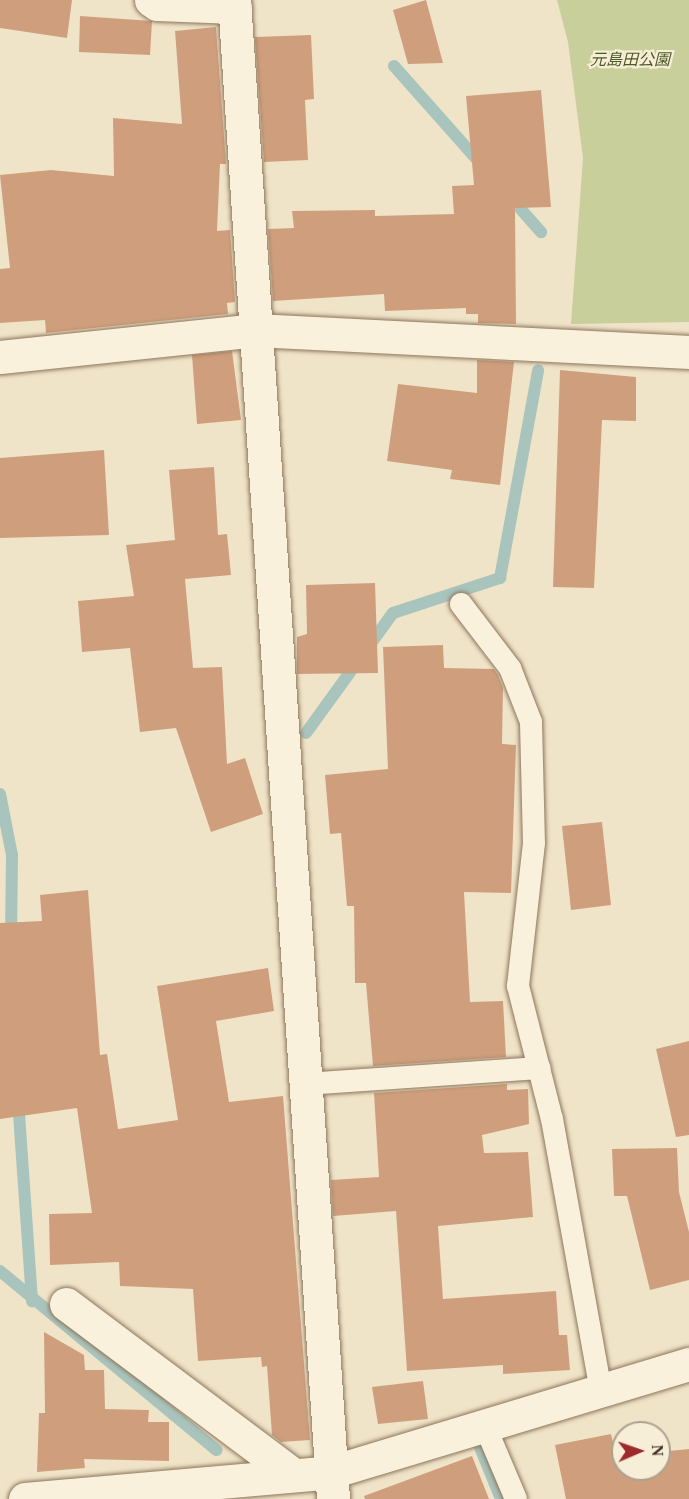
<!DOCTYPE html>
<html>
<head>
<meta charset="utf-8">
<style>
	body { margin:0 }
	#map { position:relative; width:689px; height:1499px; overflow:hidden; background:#f0e4c8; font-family:"Times New Roman","Noto Sans JP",serif }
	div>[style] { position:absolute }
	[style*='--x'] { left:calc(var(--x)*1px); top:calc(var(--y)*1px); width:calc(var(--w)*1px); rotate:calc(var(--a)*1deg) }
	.green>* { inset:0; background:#c9cf9b }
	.stream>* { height:12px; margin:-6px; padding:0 6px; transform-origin:6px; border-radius:6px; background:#a9c4bc }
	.building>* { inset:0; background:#cf9f7d }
	.roads { filter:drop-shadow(0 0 2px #8d765c) drop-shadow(0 0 2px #8d765c) }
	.service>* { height:22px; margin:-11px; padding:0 11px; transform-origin:11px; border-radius:11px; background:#faf1dc }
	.minor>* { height:33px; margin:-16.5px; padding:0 16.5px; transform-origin:16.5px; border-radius:16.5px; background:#faf1dc }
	span { translate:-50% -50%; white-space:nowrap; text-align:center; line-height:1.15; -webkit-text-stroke:4.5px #f7eed8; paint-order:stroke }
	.park-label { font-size:16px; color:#4d5a26; font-style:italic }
	.north { position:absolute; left:611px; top:1421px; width:60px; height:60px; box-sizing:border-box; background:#f7eed8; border:2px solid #ada18e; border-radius:50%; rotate:88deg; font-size:16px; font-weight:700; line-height:24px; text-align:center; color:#3d2e20 }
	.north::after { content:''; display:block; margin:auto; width:21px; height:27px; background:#9e2a2b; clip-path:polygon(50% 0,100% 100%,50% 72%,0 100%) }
</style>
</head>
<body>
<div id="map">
	<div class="green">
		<i style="clip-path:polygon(557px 0,689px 0,689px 322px,571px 324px,583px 158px,568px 42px)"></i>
	</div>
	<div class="stream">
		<i style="--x:394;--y:66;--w:131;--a:48.4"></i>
		<i style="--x:510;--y:197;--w:47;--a:48.5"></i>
		<i style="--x:306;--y:733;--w:148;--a:-54.1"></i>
		<i style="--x:393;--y:613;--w:113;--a:-18.1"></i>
		<i style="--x:500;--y:578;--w:211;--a:-79.6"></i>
		<i style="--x:0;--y:794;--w:62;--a:78.9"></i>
		<i style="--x:12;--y:855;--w:83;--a:90.7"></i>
		<i style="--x:18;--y:1100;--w:202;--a:86"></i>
		<i style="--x:0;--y:1271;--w:281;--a:39.6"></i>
		<i style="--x:473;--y:1430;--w:74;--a:67.9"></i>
	</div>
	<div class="building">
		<i style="clip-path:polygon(0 0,72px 0,67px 38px,0 28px)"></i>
		<i style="clip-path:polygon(426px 0,443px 63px,408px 64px,393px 10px)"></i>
		<i style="clip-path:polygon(80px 16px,152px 21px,150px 55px,79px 52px)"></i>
		<i style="clip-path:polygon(216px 27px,226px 164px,220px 164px,217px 231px,230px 230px,235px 302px,227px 303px,228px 314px,46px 333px,45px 320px,0 323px,0 269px,10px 268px,0 175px,51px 170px,114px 176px,113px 118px,182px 124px,175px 31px)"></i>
		<i style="clip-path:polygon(311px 35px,314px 99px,305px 100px,308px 160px,264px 162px,255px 37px)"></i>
		<i style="clip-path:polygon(541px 90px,551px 207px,515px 208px,516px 324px,478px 323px,478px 314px,466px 314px,466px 308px,385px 311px,384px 294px,273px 301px,268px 229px,294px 228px,292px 211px,375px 210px,375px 216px,454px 214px,452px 186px,474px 185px,466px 96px)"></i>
		<i style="clip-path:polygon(232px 351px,241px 420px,197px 424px,192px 355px)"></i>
		<i style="clip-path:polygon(477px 360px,514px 362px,500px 485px,450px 479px,452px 470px,387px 461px,398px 384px,477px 393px)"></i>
		<i style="clip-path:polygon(560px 370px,636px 377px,636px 421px,602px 420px,594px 588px,553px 587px)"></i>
		<i style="clip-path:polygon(104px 450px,109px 535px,0 538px,0 458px)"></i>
		<i style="clip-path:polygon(214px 467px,218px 535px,227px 534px,231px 575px,185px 579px,193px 668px,222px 667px,227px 764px,245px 758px,263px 814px,211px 832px,176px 728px,140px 732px,130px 648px,82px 652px,78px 601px,134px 596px,126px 545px,175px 540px,169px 470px)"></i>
		<i style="clip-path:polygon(375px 583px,378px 673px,297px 674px,297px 637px,307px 634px,306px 585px)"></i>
		<i style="clip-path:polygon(443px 645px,444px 668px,494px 669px,498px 675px,503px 688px,502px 744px,516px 745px,511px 893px,464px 892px,470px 1002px,503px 1001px,506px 1057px,373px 1066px,366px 983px,355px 983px,354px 906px,347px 906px,341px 833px,330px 834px,325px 775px,388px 769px,383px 647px)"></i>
		<i style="clip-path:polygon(602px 822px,611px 905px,571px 910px,562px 826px)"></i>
		<i style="clip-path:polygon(88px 890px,100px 1055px,107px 1054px,118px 1129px,178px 1120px,157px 986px,268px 968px,274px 1011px,216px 1021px,229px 1102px,283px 1096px,310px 1440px,281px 1442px,272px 1435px,267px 1366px,262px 1367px,261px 1357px,198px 1361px,193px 1289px,120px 1286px,119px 1262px,50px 1265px,49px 1214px,92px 1213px,77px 1108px,0 1119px,0 923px,42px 921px,40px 895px)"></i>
		<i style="clip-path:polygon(689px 1041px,689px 1135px,676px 1137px,656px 1049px)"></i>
		<i style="clip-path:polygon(507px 1084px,507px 1090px,528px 1089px,529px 1124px,482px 1135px,484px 1153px,528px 1152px,533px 1217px,438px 1226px,443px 1299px,556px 1291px,559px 1335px,567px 1335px,570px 1370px,503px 1374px,503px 1365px,407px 1371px,396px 1211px,333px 1216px,331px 1180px,379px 1177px,374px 1093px)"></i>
		<i style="clip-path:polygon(677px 1148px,679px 1192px,689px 1232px,689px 1280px,650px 1290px,627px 1196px,614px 1196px,612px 1149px)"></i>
		<i style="clip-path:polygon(44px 1332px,84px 1355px,85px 1370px,104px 1370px,105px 1409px,149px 1410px,148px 1422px,169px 1422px,169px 1461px,84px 1459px,85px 1468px,37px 1472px,39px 1413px,45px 1413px)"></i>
		<i style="clip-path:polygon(423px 1381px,428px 1419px,378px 1424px,372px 1387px)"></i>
		<i style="clip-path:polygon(611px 1434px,616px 1457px,623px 1456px,623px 1469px,659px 1469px,659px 1452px,689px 1449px,689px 1499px,566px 1499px,555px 1445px)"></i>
		<i style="clip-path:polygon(472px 1456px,489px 1499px,365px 1499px,364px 1496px)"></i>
	</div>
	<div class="roads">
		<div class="service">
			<i style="--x:461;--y:604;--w:81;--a:52.6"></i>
			<i style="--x:510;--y:668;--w:58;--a:68.7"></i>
			<i style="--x:531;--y:722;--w:121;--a:88.6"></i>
			<i style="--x:534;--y:843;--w:144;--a:96.4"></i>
			<i style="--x:518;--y:986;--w:137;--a:75.7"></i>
			<i style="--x:552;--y:1119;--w:276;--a:79.8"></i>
			<i style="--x:305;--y:1084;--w:235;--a:-3.9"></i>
			<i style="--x:485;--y:1426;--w:79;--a:67"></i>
		</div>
		<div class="minor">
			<i style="--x:151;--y:0;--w:7;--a:34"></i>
			<i style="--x:157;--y:4;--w:78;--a:2.2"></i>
			<i style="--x:234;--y:0;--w:1502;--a:86.22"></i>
			<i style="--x:0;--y:357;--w:256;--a:-6"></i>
			<i style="--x:255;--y:330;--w:435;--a:2.9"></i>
			<i style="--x:66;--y:1304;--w:285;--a:36.9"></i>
			<i style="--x:25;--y:1499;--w:307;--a:-5"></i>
			<i style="--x:331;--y:1472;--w:374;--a:-16.8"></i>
		</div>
	</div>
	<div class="park-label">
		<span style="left:630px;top:60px">元島田公園</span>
	</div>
	<div class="north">N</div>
</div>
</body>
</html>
